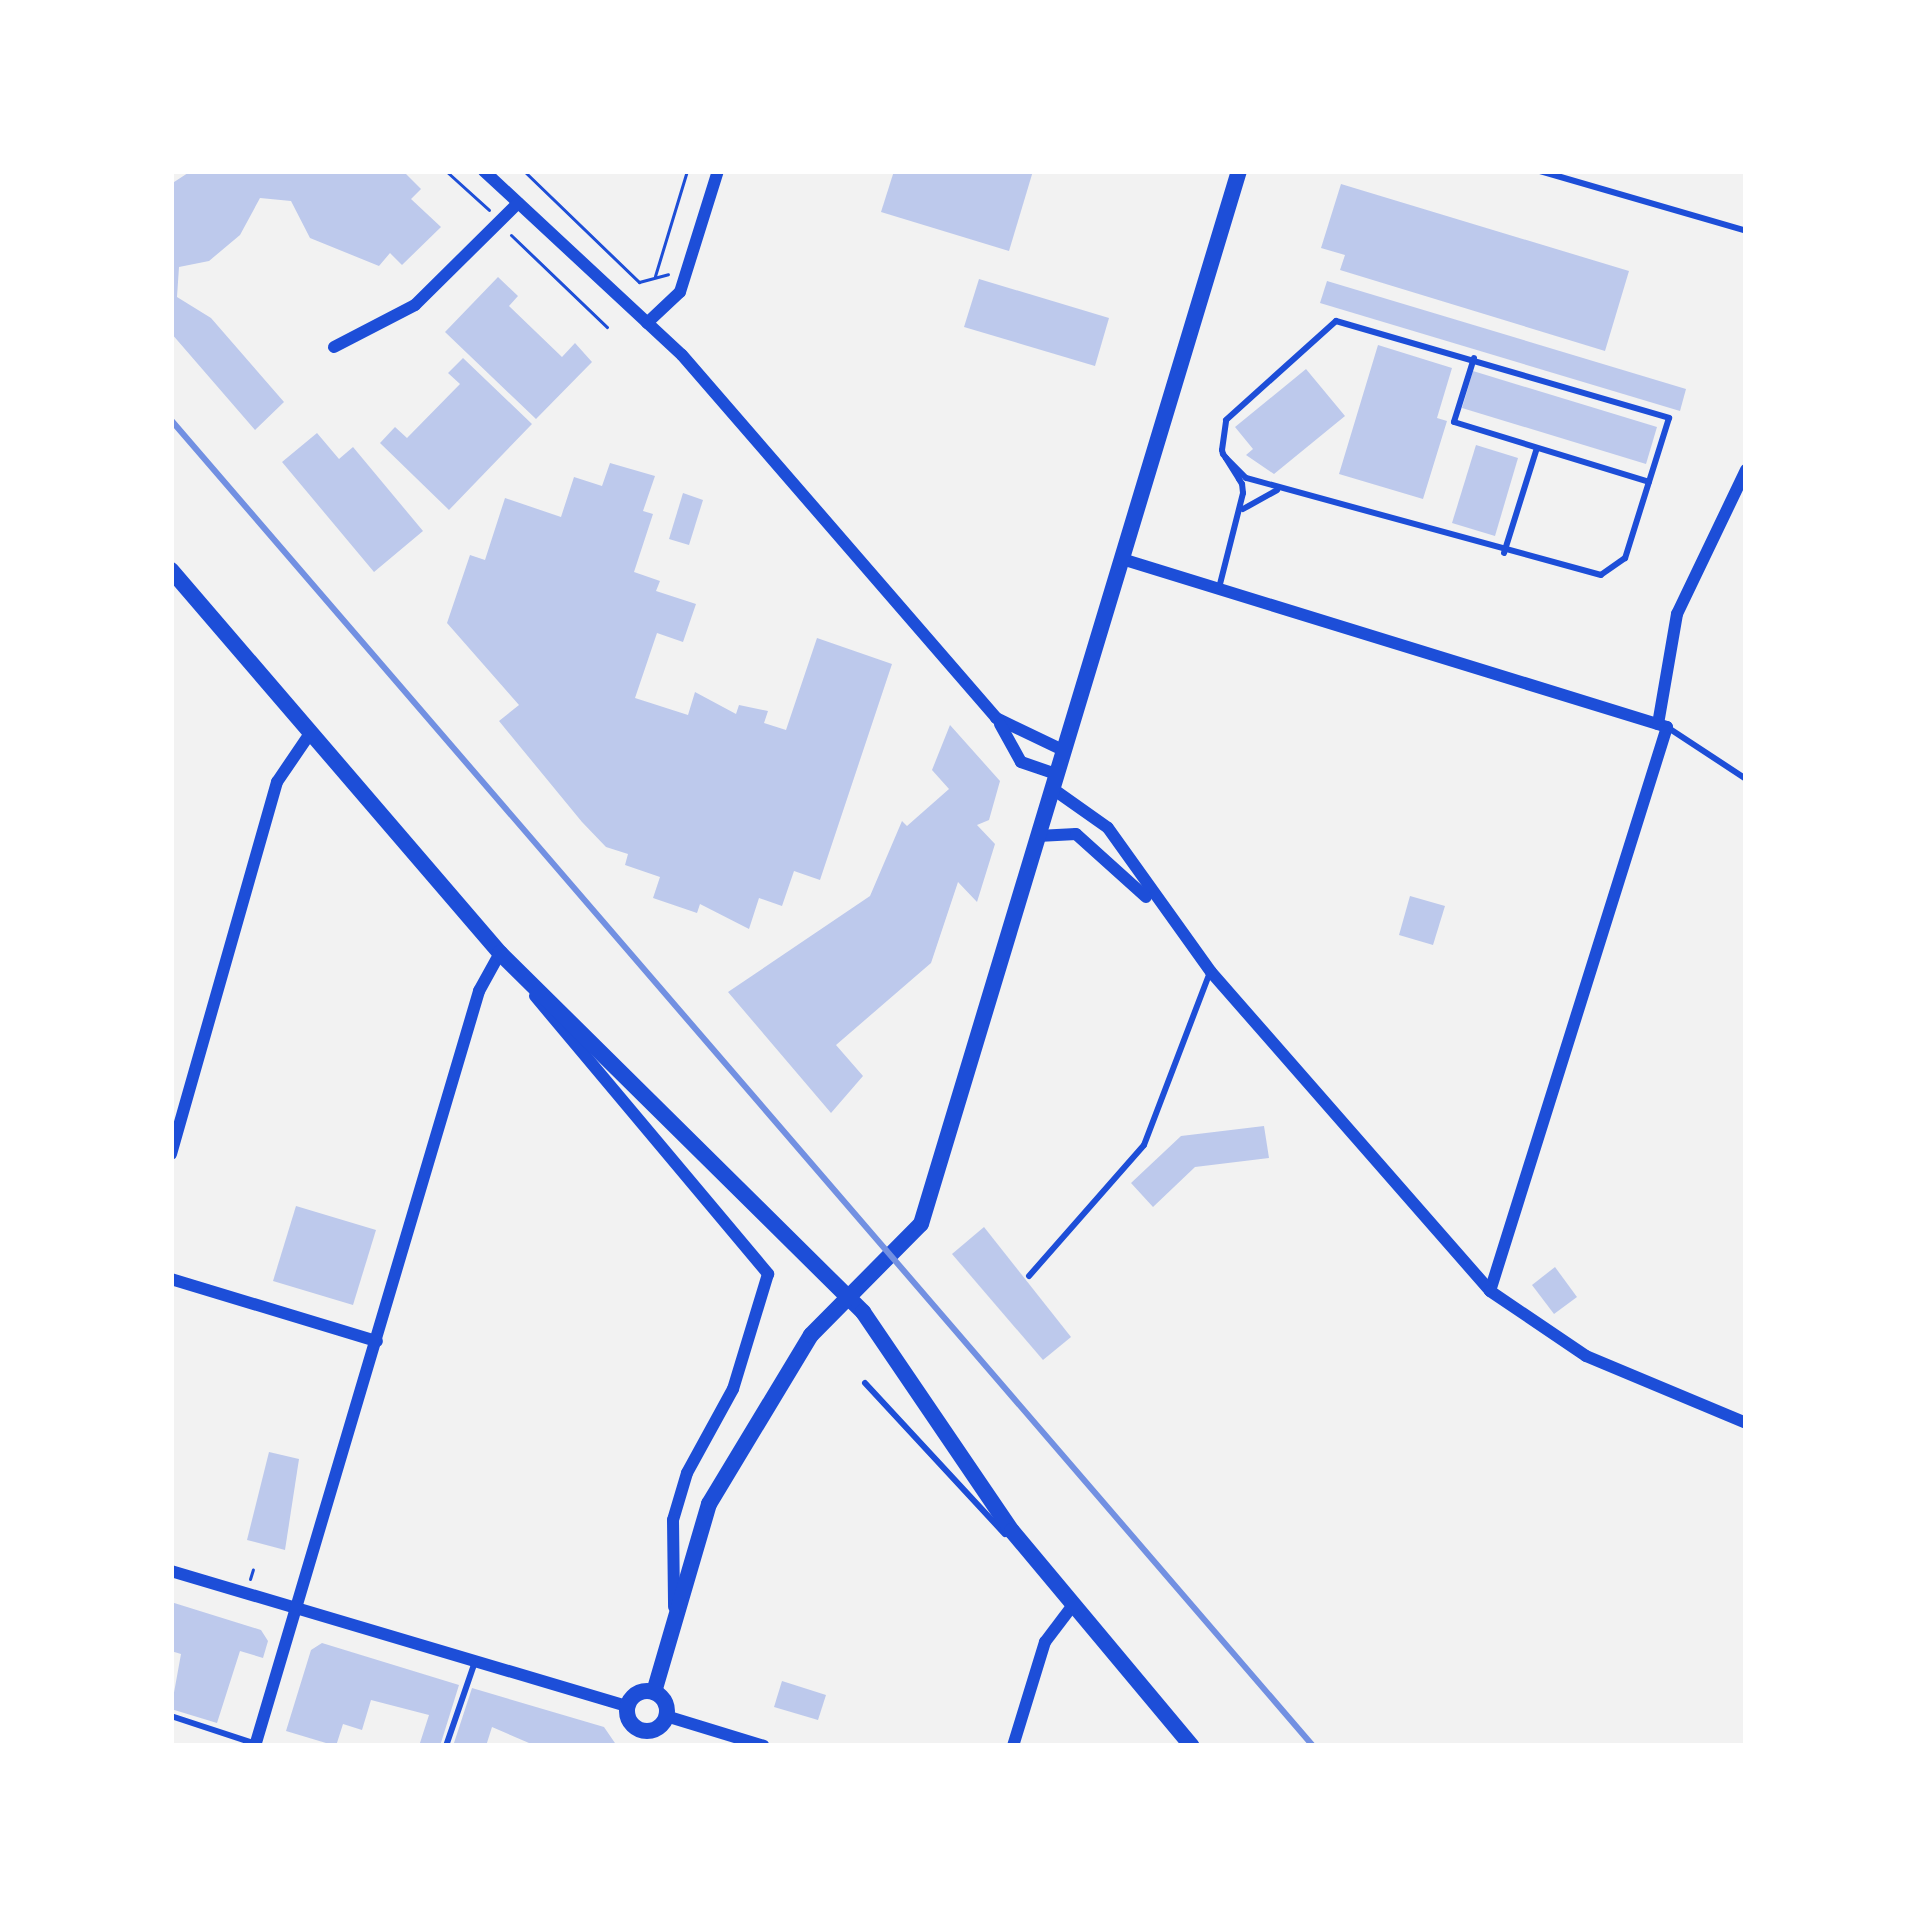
<!DOCTYPE html>
<html>
<head>
<meta charset="utf-8">
<style>
	body { margin:0 }
	#map { position:relative; width:1917px; height:1917px; overflow:hidden; background:#f2f2f2; font-family:Roboto,sans-serif }
	div>[style] { position:absolute }
	[style*='--x'] { left:calc(var(--x)*1px); top:calc(var(--y)*1px); width:calc(var(--w)*1px); rotate:calc(var(--a)*1deg) }
	.building>* { inset:0; background:#bdc9ec }
	.path>* { height:3px; margin:-1.5px; padding:0 1.5px; transform-origin:1.5px; border-radius:1.5px; background:#1d4ed8 }
	.service>* { height:6px; margin:-3px; padding:0 3px; transform-origin:3px; border-radius:3px; background:#1d4ed8 }
	.minor>* { height:12px; margin:-6px; padding:0 6px; transform-origin:6px; border-radius:6px; background:#1d4ed8 }
	.secondary>* { height:16px; margin:-8px; padding:0 8px; transform-origin:8px; border-radius:8px; background:#1d4ed8 }
	.secondary>.ring { margin:-8px; padding:0; box-sizing:content-box; background:none; border:16px solid #1d4ed8; border-radius:50% }
	.rail>* { height:6px; margin:-3px; padding:0 3px; transform-origin:3px; border-radius:3px; background:#7290e2 }
	span { translate:-50% -50%; white-space:nowrap; text-align:center; line-height:1.15; -webkit-text-stroke:9px #fff; paint-order:stroke }
	.frame { position:absolute; inset:0; border:174px solid #fff; pointer-events:none }
</style>
</head>
<body>
<div id="map">
	<div class="building">
		<i style="clip-path:polygon(191px 171px,403px 171px,421px 189px,411px 199px,441px 227px,402px 265px,390px 253px,379px 266px,310px 238px,291px 201px,260px 198px,240px 235px,209px 261px,179px 267px,177px 297px,211px 318px,284px 402px,255px 430px,171px 333px,171px 184px)"></i>
		<i style="clip-path:polygon(894px 171px,1033px 171px,1009px 251px,881px 212px)"></i>
		<i style="clip-path:polygon(1341px 184px,1629px 271px,1605px 351px,1340px 270px,1345px 255px,1321px 248px)"></i>
		<i style="clip-path:polygon(498px 277px,518px 296px,509px 306px,562px 357px,575px 343px,592px 362px,536px 419px,445px 332px)"></i>
		<i style="clip-path:polygon(979px 279px,1109px 318px,1095px 366px,964px 327px)"></i>
		<i style="clip-path:polygon(1327px 281px,1686px 389px,1680px 411px,1320px 303px)"></i>
		<i style="clip-path:polygon(1378px 345px,1452px 368px,1437px 418px,1447px 421px,1423px 499px,1339px 474px)"></i>
		<i style="clip-path:polygon(463px 358px,532px 424px,449px 510px,380px 443px,395px 427px,407px 438px,460px 384px,448px 373px)"></i>
		<i style="clip-path:polygon(1306px 369px,1345px 416px,1274px 474px,1246px 455px,1253px 449px,1235px 427px)"></i>
		<i style="clip-path:polygon(1473px 371px,1657px 427px,1646px 464px,1462px 408px)"></i>
		<i style="clip-path:polygon(317px 433px,339px 459px,353px 447px,423px 531px,374px 572px,282px 462px)"></i>
		<i style="clip-path:polygon(1476px 445px,1518px 458px,1495px 536px,1452px 523px)"></i>
		<i style="clip-path:polygon(610px 463px,655px 476px,643px 511px,653px 514px,634px 572px,660px 581px,656px 591px,696px 604px,683px 642px,657px 633px,635px 698px,688px 715px,695px 692px,736px 714px,739px 705px,768px 711px,764px 723px,786px 730px,817px 638px,892px 664px,820px 880px,794px 871px,782px 906px,759px 898px,749px 929px,700px 904px,697px 913px,653px 898px,660px 877px,625px 865px,628px 854px,606px 847px,582px 822px,499px 721px,519px 705px,447px 623px,470px 555px,485px 560px,505px 498px,561px 517px,574px 477px,602px 486px)"></i>
		<i style="clip-path:polygon(683px 493px,703px 500px,689px 545px,669px 539px)"></i>
		<i style="clip-path:polygon(950px 725px,1000px 781px,989px 820px,977px 825px,995px 844px,977px 902px,958px 882px,931px 963px,836px 1045px,863px 1076px,831px 1113px,728px 992px,870px 896px,902px 821px,907px 826px,949px 789px,932px 770px)"></i>
		<i style="clip-path:polygon(1410px 896px,1445px 906px,1433px 945px,1399px 935px)"></i>
		<i style="clip-path:polygon(1264px 1126px,1269px 1158px,1195px 1167px,1153px 1207px,1131px 1183px,1181px 1136px)"></i>
		<i style="clip-path:polygon(296px 1206px,376px 1230px,353px 1305px,273px 1281px)"></i>
		<i style="clip-path:polygon(984px 1227px,1071px 1337px,1043px 1360px,952px 1254px)"></i>
		<i style="clip-path:polygon(1555px 1267px,1577px 1297px,1554px 1314px,1532px 1285px)"></i>
		<i style="clip-path:polygon(269px 1452px,299px 1459px,285px 1550px,247px 1540px)"></i>
		<i style="clip-path:polygon(171px 1602px,261px 1630px,268px 1641px,263px 1658px,240px 1651px,217px 1723px,171px 1709px,181px 1654px,171px 1651px)"></i>
		<i style="clip-path:polygon(322px 1643px,459px 1685px,440px 1746px,419px 1746px,429px 1715px,371px 1700px,362px 1730px,343px 1724px,336px 1746px,286px 1731px,311px 1650px)"></i>
		<i style="clip-path:polygon(782px 1681px,826px 1695px,818px 1720px,774px 1707px)"></i>
		<i style="clip-path:polygon(472px 1688px,604px 1727px,617px 1746px,536px 1746px,492px 1727px,486px 1746px,453px 1746px)"></i>
	</div>
	<div class="path">
		<i style="--x:446;--y:171;--w:58;--a:42.2"></i>
		<i style="--x:524;--y:171;--w:160;--a:44"></i>
		<i style="--x:639;--y:282;--w:30;--a:-15"></i>
		<i style="--x:511;--y:235;--w:133;--a:43.8"></i>
		<i style="--x:655;--y:276;--w:110;--a:-73.1"></i>
		<i style="--x:250;--y:1579;--w:10;--a:-73"></i>
	</div>
	<div class="service">
		<i style="--x:1540;--y:171;--w:215;--a:16.2"></i>
		<i style="--x:1474;--y:358;--w:67;--a:107.4"></i>
		<i style="--x:1454;--y:422;--w:204;--a:17.1"></i>
		<i style="--x:1243;--y:509;--w:39;--a:-29"></i>
		<i style="--x:1504;--y:553;--w:110;--a:-72.6"></i>
		<i style="--x:1219;--y:588;--w:98;--a:-75.8"></i>
		<i style="--x:1243;--y:493;--w:9;--a:-96"></i>
		<i style="--x:1242;--y:484;--w:6;--a:-121"></i>
		<i style="--x:1239;--y:479;--w:25;--a:-122"></i>
		<i style="--x:1226;--y:458;--w:5;--a:-127"></i>
		<i style="--x:1223;--y:454;--w:4;--a:-104"></i>
		<i style="--x:1222;--y:450;--w:30;--a:-82"></i>
		<i style="--x:1226;--y:420;--w:148;--a:-42"></i>
		<i style="--x:1336;--y:321;--w:347;--a:16.2"></i>
		<i style="--x:1669;--y:418;--w:147;--a:107.4"></i>
		<i style="--x:1625;--y:558;--w:29;--a:145"></i>
		<i style="--x:1601;--y:575;--w:368;--a:-164.7"></i>
		<i style="--x:1246;--y:478;--w:28;--a:-135"></i>
		<i style="--x:1670;--y:729;--w:91;--a:33.3"></i>
		<i style="--x:1029;--y:1276;--w:174;--a:-48.7"></i>
		<i style="--x:1144;--y:1145;--w:182;--a:-69.1"></i>
		<i style="--x:865;--y:1383;--w:206;--a:47.2"></i>
		<i style="--x:171;--y:1716;--w:86;--a:18.2"></i>
		<i style="--x:446;--y:1746;--w:89;--a:-71"></i>
	</div>
	<div class="minor">
		<i style="--x:484;--y:171;--w:270;--a:42.9"></i>
		<i style="--x:682;--y:355;--w:480;--a:49.1"></i>
		<i style="--x:996;--y:718;--w:76;--a:25.6"></i>
		<i style="--x:647;--y:323;--w:45;--a:-43.2"></i>
		<i style="--x:680;--y:292;--w:127;--a:-72.6"></i>
		<i style="--x:334;--y:347;--w:91;--a:-27.4"></i>
		<i style="--x:415;--y:305;--w:145;--a:-44.7"></i>
		<i style="--x:1122;--y:559;--w:570;--a:17.13"></i>
		<i style="--x:1667;--y:727;--w:591;--a:107.42"></i>
		<i style="--x:1000;--y:724;--w:43;--a:61.1"></i>
		<i style="--x:1021;--y:762;--w:39;--a:19"></i>
		<i style="--x:1658;--y:724;--w:112;--a:-80.2"></i>
		<i style="--x:1677;--y:614;--w:160;--a:-64.4"></i>
		<i style="--x:1053;--y:789;--w:67;--a:35.3"></i>
		<i style="--x:1108;--y:828;--w:177;--a:54.4"></i>
		<i style="--x:1211;--y:972;--w:424;--a:48.8"></i>
		<i style="--x:1490;--y:1291;--w:116;--a:34.1"></i>
		<i style="--x:1586;--y:1356;--w:173;--a:22.7"></i>
		<i style="--x:1038;--y:836;--w:38;--a:-3"></i>
		<i style="--x:1076;--y:834;--w:94;--a:42"></i>
		<i style="--x:535;--y:996;--w:363;--a:50"></i>
		<i style="--x:768;--y:1274;--w:120;--a:106.9"></i>
		<i style="--x:733;--y:1389;--w:96;--a:118.7"></i>
		<i style="--x:687;--y:1473;--w:49;--a:106.6"></i>
		<i style="--x:673;--y:1520;--w:87;--a:89.3"></i>
		<i style="--x:171;--y:1154;--w:387;--a:-74.1"></i>
		<i style="--x:277;--y:782;--w:57;--a:-55.8"></i>
		<i style="--x:171;--y:1279;--w:215;--a:16.8"></i>
		<i style="--x:171;--y:1571;--w:476;--a:16.5"></i>
		<i style="--x:666;--y:1716;--w:102;--a:17"></i>
		<i style="--x:255;--y:1746;--w:788;--a:-73.47"></i>
		<i style="--x:479;--y:991;--w:43;--a:-61.1"></i>
		<i style="--x:1013;--y:1746;--w:109;--a:-72.9"></i>
		<i style="--x:1045;--y:1642;--w:46;--a:-52.9"></i>
	</div>
	<div class="secondary">
		<i style="--x:171;--y:570;--w:505;--a:49.34"></i>
		<i style="--x:500;--y:953;--w:511;--a:44.68"></i>
		<i style="--x:863;--y:1312;--w:265;--a:55.8"></i>
		<i style="--x:1012;--y:1531;--w:280;--a:50.1"></i>
		<i class="ring" style="left:627px;top:1691px;width:24px;height:24px"></i>
		<i style="--x:654;--y:1692;--w:196;--a:-73.7"></i>
		<i style="--x:709;--y:1504;--w:197;--a:-58.9"></i>
		<i style="--x:811;--y:1335;--w:156;--a:-45.3"></i>
		<i style="--x:921;--y:1224;--w:1100;--a:-73.2"></i>
	</div>
	<div class="rail">
		<i style="--x:171;--y:420;--w:1750;--a:49.26"></i>
	</div>
	<div class="frame"></div>
</div>
</body>
</html>
